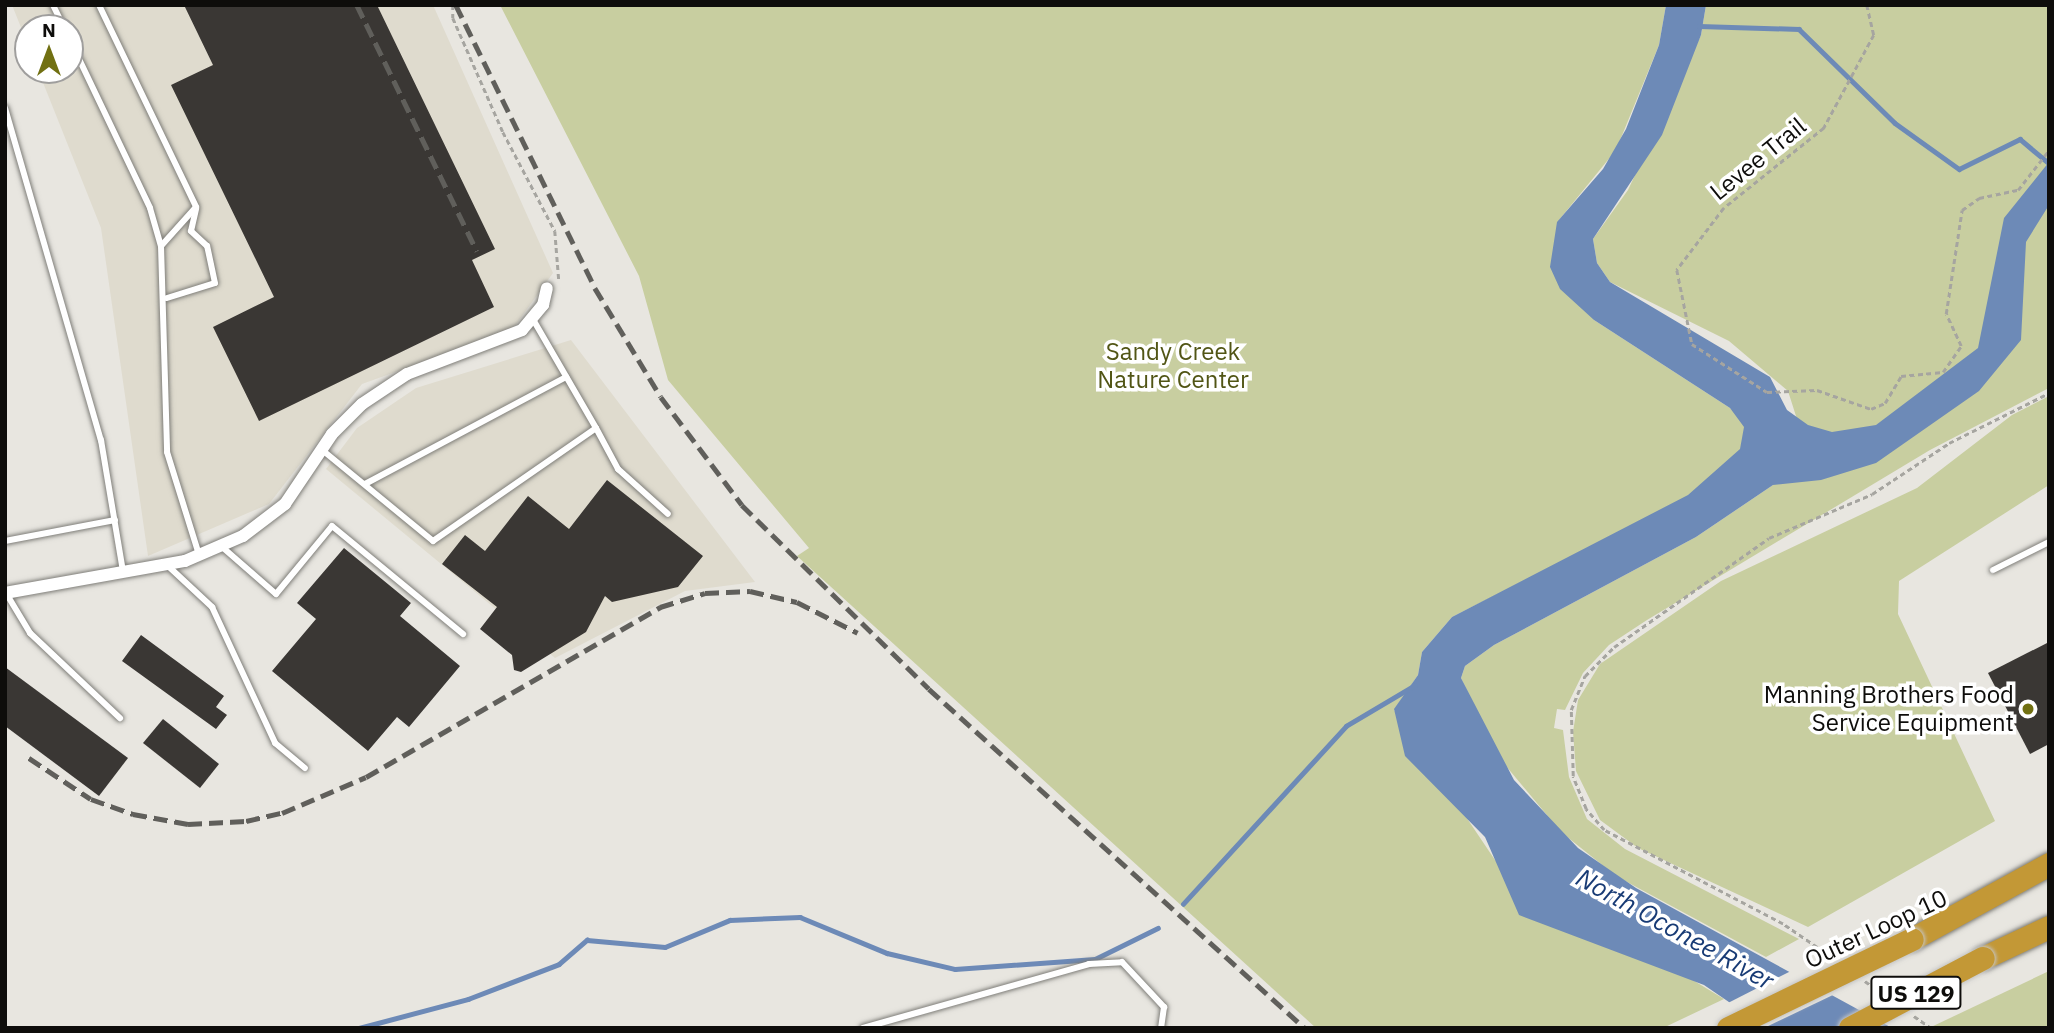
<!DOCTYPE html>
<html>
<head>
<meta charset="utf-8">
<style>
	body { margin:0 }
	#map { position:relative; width:2054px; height:1033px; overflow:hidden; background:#e8e6e0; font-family:"IBM Plex Sans",sans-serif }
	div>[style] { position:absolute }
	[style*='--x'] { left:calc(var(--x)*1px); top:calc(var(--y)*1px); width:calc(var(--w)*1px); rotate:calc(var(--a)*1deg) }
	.built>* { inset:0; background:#dfdbce }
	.green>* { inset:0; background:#c8cea0 }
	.water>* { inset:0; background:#6d8ab7 }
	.pier>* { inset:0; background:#e8e6e0 }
	.stream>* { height:4.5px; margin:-2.25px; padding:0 2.25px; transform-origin:2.25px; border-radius:2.25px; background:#6d8ab7 }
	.building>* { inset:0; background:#3a3734 }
	.path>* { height:2.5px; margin-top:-1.25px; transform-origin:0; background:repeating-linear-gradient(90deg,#a6a5a0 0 5px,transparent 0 8.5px) }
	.roads { filter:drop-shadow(0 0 2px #7f7e79) drop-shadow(0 0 2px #7f7e79) }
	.service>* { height:6px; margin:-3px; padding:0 3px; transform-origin:3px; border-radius:3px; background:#fff }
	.minor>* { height:12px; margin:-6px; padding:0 6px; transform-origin:6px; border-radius:6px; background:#fff }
	.motorway>* { height:23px; margin:-11.5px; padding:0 11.5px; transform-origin:11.5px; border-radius:11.5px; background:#c39836 }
	.rail>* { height:4.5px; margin-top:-2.25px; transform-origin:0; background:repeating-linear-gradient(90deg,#605f5b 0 14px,transparent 0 21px) }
	.bridges { filter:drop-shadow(0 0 2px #c5c5c4) drop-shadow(0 0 2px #c5c5c4) }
	.motorway-bridge>* { height:23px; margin:-11.5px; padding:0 11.5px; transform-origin:11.5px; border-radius:11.5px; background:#c39836 }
	.dots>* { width:19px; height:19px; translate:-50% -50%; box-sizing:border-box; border:4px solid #fff; border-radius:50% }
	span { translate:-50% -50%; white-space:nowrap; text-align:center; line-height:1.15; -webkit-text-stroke:7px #fff; paint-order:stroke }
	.shield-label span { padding:2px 5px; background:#fff; border:2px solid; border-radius:5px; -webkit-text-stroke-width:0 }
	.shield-label { font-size:23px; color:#0e0d0b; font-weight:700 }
	.street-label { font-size:24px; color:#0e0d0b }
	.park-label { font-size:24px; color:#515515 }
	.poi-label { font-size:24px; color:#0e0d0b }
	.right { translate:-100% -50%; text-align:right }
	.water-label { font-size:26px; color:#183b75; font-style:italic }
	.frame { position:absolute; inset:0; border:7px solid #0e0d0b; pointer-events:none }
	.north { position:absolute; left:14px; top:14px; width:70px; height:70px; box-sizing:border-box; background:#fff; border:2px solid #9f9e9d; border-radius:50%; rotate:0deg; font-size:19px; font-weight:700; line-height:28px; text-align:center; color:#0e0d0b }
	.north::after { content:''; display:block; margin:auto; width:24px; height:32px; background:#717012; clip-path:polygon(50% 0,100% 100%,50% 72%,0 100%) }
</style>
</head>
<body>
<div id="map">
	<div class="built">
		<i style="clip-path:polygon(12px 5px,433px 5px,553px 273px,512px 330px,362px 384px,269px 504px,148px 556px,101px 228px,38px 70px,70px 70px,70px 28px,28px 28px,28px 45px)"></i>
		<i style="clip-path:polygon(571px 340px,755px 582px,685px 591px,555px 658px,326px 469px,357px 428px,416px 388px)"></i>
	</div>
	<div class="green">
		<i style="clip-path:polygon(500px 5px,1666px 5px,1659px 45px,1616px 150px,1559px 220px,1594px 320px,1730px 408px,1774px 449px,1632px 537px,1583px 551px,1452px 617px,1422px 652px,1418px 675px,1394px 710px,1495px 860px,1724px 999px,1663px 1028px,1316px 1028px,797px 556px,809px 548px,668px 380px,639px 276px)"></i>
		<i style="clip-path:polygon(1706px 5px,2049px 5px,2049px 388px,1930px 450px,1647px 620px,1609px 645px,1583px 673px,1565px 710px,1557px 709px,1554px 728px,1563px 730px,1569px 777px,1587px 819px,1625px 849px,1799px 939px,1766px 957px,1616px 876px,1561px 832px,1501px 760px,1461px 678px,1465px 666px,1494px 645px,1696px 537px,1810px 460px,1788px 391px,1729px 341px,1610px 282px,1597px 263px,1593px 239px,1628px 190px,1701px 35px)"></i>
		<i style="clip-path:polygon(2049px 396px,2049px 485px,1899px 581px,1898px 614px,1995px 821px,1808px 927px,1638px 848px,1600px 820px,1576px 771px,1573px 732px,1578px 700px,1600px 664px,1721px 581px,1917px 488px,2012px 415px)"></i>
		<i style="clip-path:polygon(2049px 971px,2049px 1028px,1929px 1028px)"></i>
	</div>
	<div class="water">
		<i style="clip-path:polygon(1666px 5px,1706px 5px,1701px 35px,1662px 135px,1593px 239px,1597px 263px,1610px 282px,1770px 377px,1787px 410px,1808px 425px,1832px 432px,1876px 425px,1978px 348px,2004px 218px,2049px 162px,2049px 205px,2026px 242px,2021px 340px,1979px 391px,1876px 463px,1821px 480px,1773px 485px,1696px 537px,1494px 645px,1465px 666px,1461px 678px,1514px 780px,1578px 848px,1636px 888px,1892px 1028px,1767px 1028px,1704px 985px,1519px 915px,1485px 837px,1405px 756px,1394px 709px,1418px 675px,1422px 652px,1452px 617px,1688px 495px,1740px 449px,1744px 427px,1730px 408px,1594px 320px,1560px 289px,1550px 267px,1557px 222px,1603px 169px,1626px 129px,1659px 45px)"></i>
	</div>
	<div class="pier">
		<i style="clip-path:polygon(1795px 969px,1837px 993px,1764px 1028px,1726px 1004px)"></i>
	</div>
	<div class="stream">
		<i style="--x:1699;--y:26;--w:100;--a:1.7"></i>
		<i style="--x:1799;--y:29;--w:134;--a:44.4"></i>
		<i style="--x:1895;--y:123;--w:79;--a:35.7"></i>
		<i style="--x:1959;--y:169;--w:68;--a:-26.2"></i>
		<i style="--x:2020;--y:139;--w:38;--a:40"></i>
		<i style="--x:1183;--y:904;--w:241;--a:-47.5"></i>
		<i style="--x:1346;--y:726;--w:80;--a:-30.7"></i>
		<i style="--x:359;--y:1028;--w:113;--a:-14.9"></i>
		<i style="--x:468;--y:999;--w:97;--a:-21"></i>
		<i style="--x:559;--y:964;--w:37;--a:-41"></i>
		<i style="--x:587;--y:940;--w:78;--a:5.1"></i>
		<i style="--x:665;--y:947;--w:70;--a:-22.6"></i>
		<i style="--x:730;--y:920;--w:70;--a:-2.5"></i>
		<i style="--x:800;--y:917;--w:94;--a:22.5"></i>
		<i style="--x:887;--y:953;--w:70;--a:13.2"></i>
		<i style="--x:955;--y:969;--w:140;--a:-4.1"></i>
		<i style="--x:1095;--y:959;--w:70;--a:-26.2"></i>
	</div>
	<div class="building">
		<i style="clip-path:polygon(184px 5px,377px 5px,495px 249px,472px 260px,494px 307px,259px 421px,213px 327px,274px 297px,171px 85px,213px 65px)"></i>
		<i style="clip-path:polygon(607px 480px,703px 556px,678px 587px,612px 602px,605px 596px,586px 632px,521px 672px,514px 670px,512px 655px,480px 629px,497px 607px,442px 564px,465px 535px,485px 551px,528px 496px,569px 529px)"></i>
		<i style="clip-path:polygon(344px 548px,411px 603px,400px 616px,460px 666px,409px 727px,397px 717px,368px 751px,272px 671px,316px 619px,297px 603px)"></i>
		<i style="clip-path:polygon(141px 635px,224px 696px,216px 707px,227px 715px,216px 729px,122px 661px)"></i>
		<i style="clip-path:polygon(2049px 642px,2049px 744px,2030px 754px,1988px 673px)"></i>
		<i style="clip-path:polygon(5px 667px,128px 758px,99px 796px,5px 726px)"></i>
		<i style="clip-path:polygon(163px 719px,219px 764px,200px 788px,143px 743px)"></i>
	</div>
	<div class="path">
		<i style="--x:453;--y:5;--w:13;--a:90"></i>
		<i style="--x:453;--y:18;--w:124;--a:66.3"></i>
		<i style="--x:503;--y:132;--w:112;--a:62.3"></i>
		<i style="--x:555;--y:231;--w:50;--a:85.4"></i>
		<i style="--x:1867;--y:5;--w:31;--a:77"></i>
		<i style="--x:1874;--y:35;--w:106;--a:118.3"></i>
		<i style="--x:1824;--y:128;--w:128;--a:141.3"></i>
		<i style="--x:1724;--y:208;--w:78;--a:127.2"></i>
		<i style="--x:1677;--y:270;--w:76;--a:78.5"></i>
		<i style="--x:1692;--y:344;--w:89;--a:32.6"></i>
		<i style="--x:1767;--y:392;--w:50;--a:-2.3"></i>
		<i style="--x:1817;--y:390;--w:57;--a:19.4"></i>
		<i style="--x:1871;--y:409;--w:15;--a:-23"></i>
		<i style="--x:1885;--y:403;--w:31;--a:-59"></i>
		<i style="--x:1901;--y:376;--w:42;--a:-5.4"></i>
		<i style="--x:1943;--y:372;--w:32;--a:-55"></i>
		<i style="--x:1961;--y:346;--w:35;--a:-115"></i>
		<i style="--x:1946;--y:314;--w:105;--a:-81.3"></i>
		<i style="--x:1962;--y:210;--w:21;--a:-35"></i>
		<i style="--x:1979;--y:198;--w:40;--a:-12"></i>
		<i style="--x:2018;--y:190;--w:51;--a:-52.2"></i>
		<i style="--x:1831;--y:957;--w:58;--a:-145.5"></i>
		<i style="--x:1783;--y:924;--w:202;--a:-152.3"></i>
		<i style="--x:1604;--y:830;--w:28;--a:-131"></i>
		<i style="--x:1586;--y:809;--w:35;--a:-112"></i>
		<i style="--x:1573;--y:776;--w:66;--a:-91.7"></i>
		<i style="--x:1571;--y:710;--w:37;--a:-68"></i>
		<i style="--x:1585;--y:676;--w:41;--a:-45"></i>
		<i style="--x:1614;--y:647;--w:189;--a:-35.1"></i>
		<i style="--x:1769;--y:538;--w:112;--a:-23.1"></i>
		<i style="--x:1872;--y:494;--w:92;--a:-33.5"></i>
		<i style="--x:1949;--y:443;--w:112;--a:-26.6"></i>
		<i style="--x:1865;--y:981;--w:19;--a:36"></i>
		<i style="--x:1914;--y:1016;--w:21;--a:35"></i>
	</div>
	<div class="roads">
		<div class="service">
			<i style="--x:53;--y:5;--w:25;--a:64"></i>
			<i style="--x:99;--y:5;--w:224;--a:64.3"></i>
			<i style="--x:196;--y:207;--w:52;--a:131.9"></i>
			<i style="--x:70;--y:40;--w:186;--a:64.5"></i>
			<i style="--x:150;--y:208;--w:40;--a:74"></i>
			<i style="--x:161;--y:246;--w:206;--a:88.3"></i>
			<i style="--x:167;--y:452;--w:108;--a:72.7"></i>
			<i style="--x:5;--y:108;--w:346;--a:73.9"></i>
			<i style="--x:101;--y:440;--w:134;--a:80.5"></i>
			<i style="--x:167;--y:298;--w:50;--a:-17.4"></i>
			<i style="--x:215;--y:283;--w:38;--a:-102"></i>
			<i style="--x:207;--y:246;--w:22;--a:-137"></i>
			<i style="--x:191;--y:231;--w:23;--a:-77"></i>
			<i style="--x:596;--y:428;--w:47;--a:61.8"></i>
			<i style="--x:618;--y:469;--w:67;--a:42"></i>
			<i style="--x:321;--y:449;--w:145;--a:39.4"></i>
			<i style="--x:433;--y:541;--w:198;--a:-34.7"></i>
			<i style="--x:596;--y:428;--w:124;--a:-120.1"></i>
			<i style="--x:365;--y:484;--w:228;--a:-28"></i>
			<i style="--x:5;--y:541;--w:112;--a:-10.8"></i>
			<i style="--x:221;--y:546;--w:73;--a:41.1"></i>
			<i style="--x:276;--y:594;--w:88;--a:-50.5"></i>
			<i style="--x:332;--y:526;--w:170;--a:39.5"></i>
			<i style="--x:167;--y:565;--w:62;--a:43"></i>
			<i style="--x:212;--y:607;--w:150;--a:65.1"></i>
			<i style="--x:275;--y:743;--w:39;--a:40"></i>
			<i style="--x:1993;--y:570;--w:63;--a:-26.6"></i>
			<i style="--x:6;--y:593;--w:47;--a:59"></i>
			<i style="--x:30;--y:633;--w:124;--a:43.4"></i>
			<i style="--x:863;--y:1028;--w:235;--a:-15.8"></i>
			<i style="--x:1089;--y:964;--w:33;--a:-3"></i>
			<i style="--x:1122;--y:962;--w:62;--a:47"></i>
			<i style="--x:1164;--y:1007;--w:21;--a:98"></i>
		</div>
		<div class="minor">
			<i style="--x:5;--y:593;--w:183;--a:-10.1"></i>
			<i style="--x:185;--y:561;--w:63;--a:-23.3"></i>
			<i style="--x:243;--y:536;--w:53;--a:-37.3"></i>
			<i style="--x:285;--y:504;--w:84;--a:-56.1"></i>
			<i style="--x:332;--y:434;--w:42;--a:-45"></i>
			<i style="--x:362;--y:404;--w:54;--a:-33.7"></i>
			<i style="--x:407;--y:374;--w:123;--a:-20.9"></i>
			<i style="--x:522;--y:330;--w:33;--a:-50"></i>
			<i style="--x:543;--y:305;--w:17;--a:-77"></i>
		</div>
		<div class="motorway">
			<i style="--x:1912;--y:939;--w:156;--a:-28.7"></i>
			<i style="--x:1983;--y:958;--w:73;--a:-25.2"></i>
		</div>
	</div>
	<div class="rail">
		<i style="--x:357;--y:5;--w:274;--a:64"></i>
		<i style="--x:456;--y:5;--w:315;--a:63.8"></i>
		<i style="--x:595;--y:288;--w:127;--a:58.8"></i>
		<i style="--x:661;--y:397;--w:135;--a:53.1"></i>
		<i style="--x:742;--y:505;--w:262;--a:44.5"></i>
		<i style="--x:929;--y:689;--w:506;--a:42.04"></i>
		<i style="--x:29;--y:758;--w:74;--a:33.5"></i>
		<i style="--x:91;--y:799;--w:45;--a:19.7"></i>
		<i style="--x:133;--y:814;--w:56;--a:10.3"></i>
		<i style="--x:188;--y:824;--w:58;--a:-3"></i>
		<i style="--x:246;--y:821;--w:37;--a:-13"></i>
		<i style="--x:282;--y:813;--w:91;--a:-23.2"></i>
		<i style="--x:366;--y:777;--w:340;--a:-30"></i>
		<i style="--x:660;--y:607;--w:47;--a:-17.3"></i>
		<i style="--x:705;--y:593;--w:45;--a:-2.5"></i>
		<i style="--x:750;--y:591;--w:48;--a:13.2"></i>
		<i style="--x:797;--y:602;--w:68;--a:26.9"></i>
	</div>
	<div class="bridges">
		<div class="motorway-bridge">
			<i style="--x:1728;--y:1028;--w:204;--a:-25.8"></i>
			<i style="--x:1850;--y:1028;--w:150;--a:-27.8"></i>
		</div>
	</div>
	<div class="dots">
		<i style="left:2028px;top:709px;background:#717012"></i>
	</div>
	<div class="shield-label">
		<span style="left:1916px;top:993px">US 129</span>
	</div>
	<div class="street-label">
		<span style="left:1758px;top:159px;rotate:-39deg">Levee Trail</span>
		<span style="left:1876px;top:929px;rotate:-25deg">Outer Loop 10</span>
	</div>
	<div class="park-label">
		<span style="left:1173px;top:366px">Sandy Creek<br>Nature Center</span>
	</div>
	<div class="poi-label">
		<span class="right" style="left:2014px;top:709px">Manning Brothers Food<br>Service Equipment</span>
	</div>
	<div class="water-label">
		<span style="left:1675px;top:929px;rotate:29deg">North Oconee River</span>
	</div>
	<div class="frame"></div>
	<div class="north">N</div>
</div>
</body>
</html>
